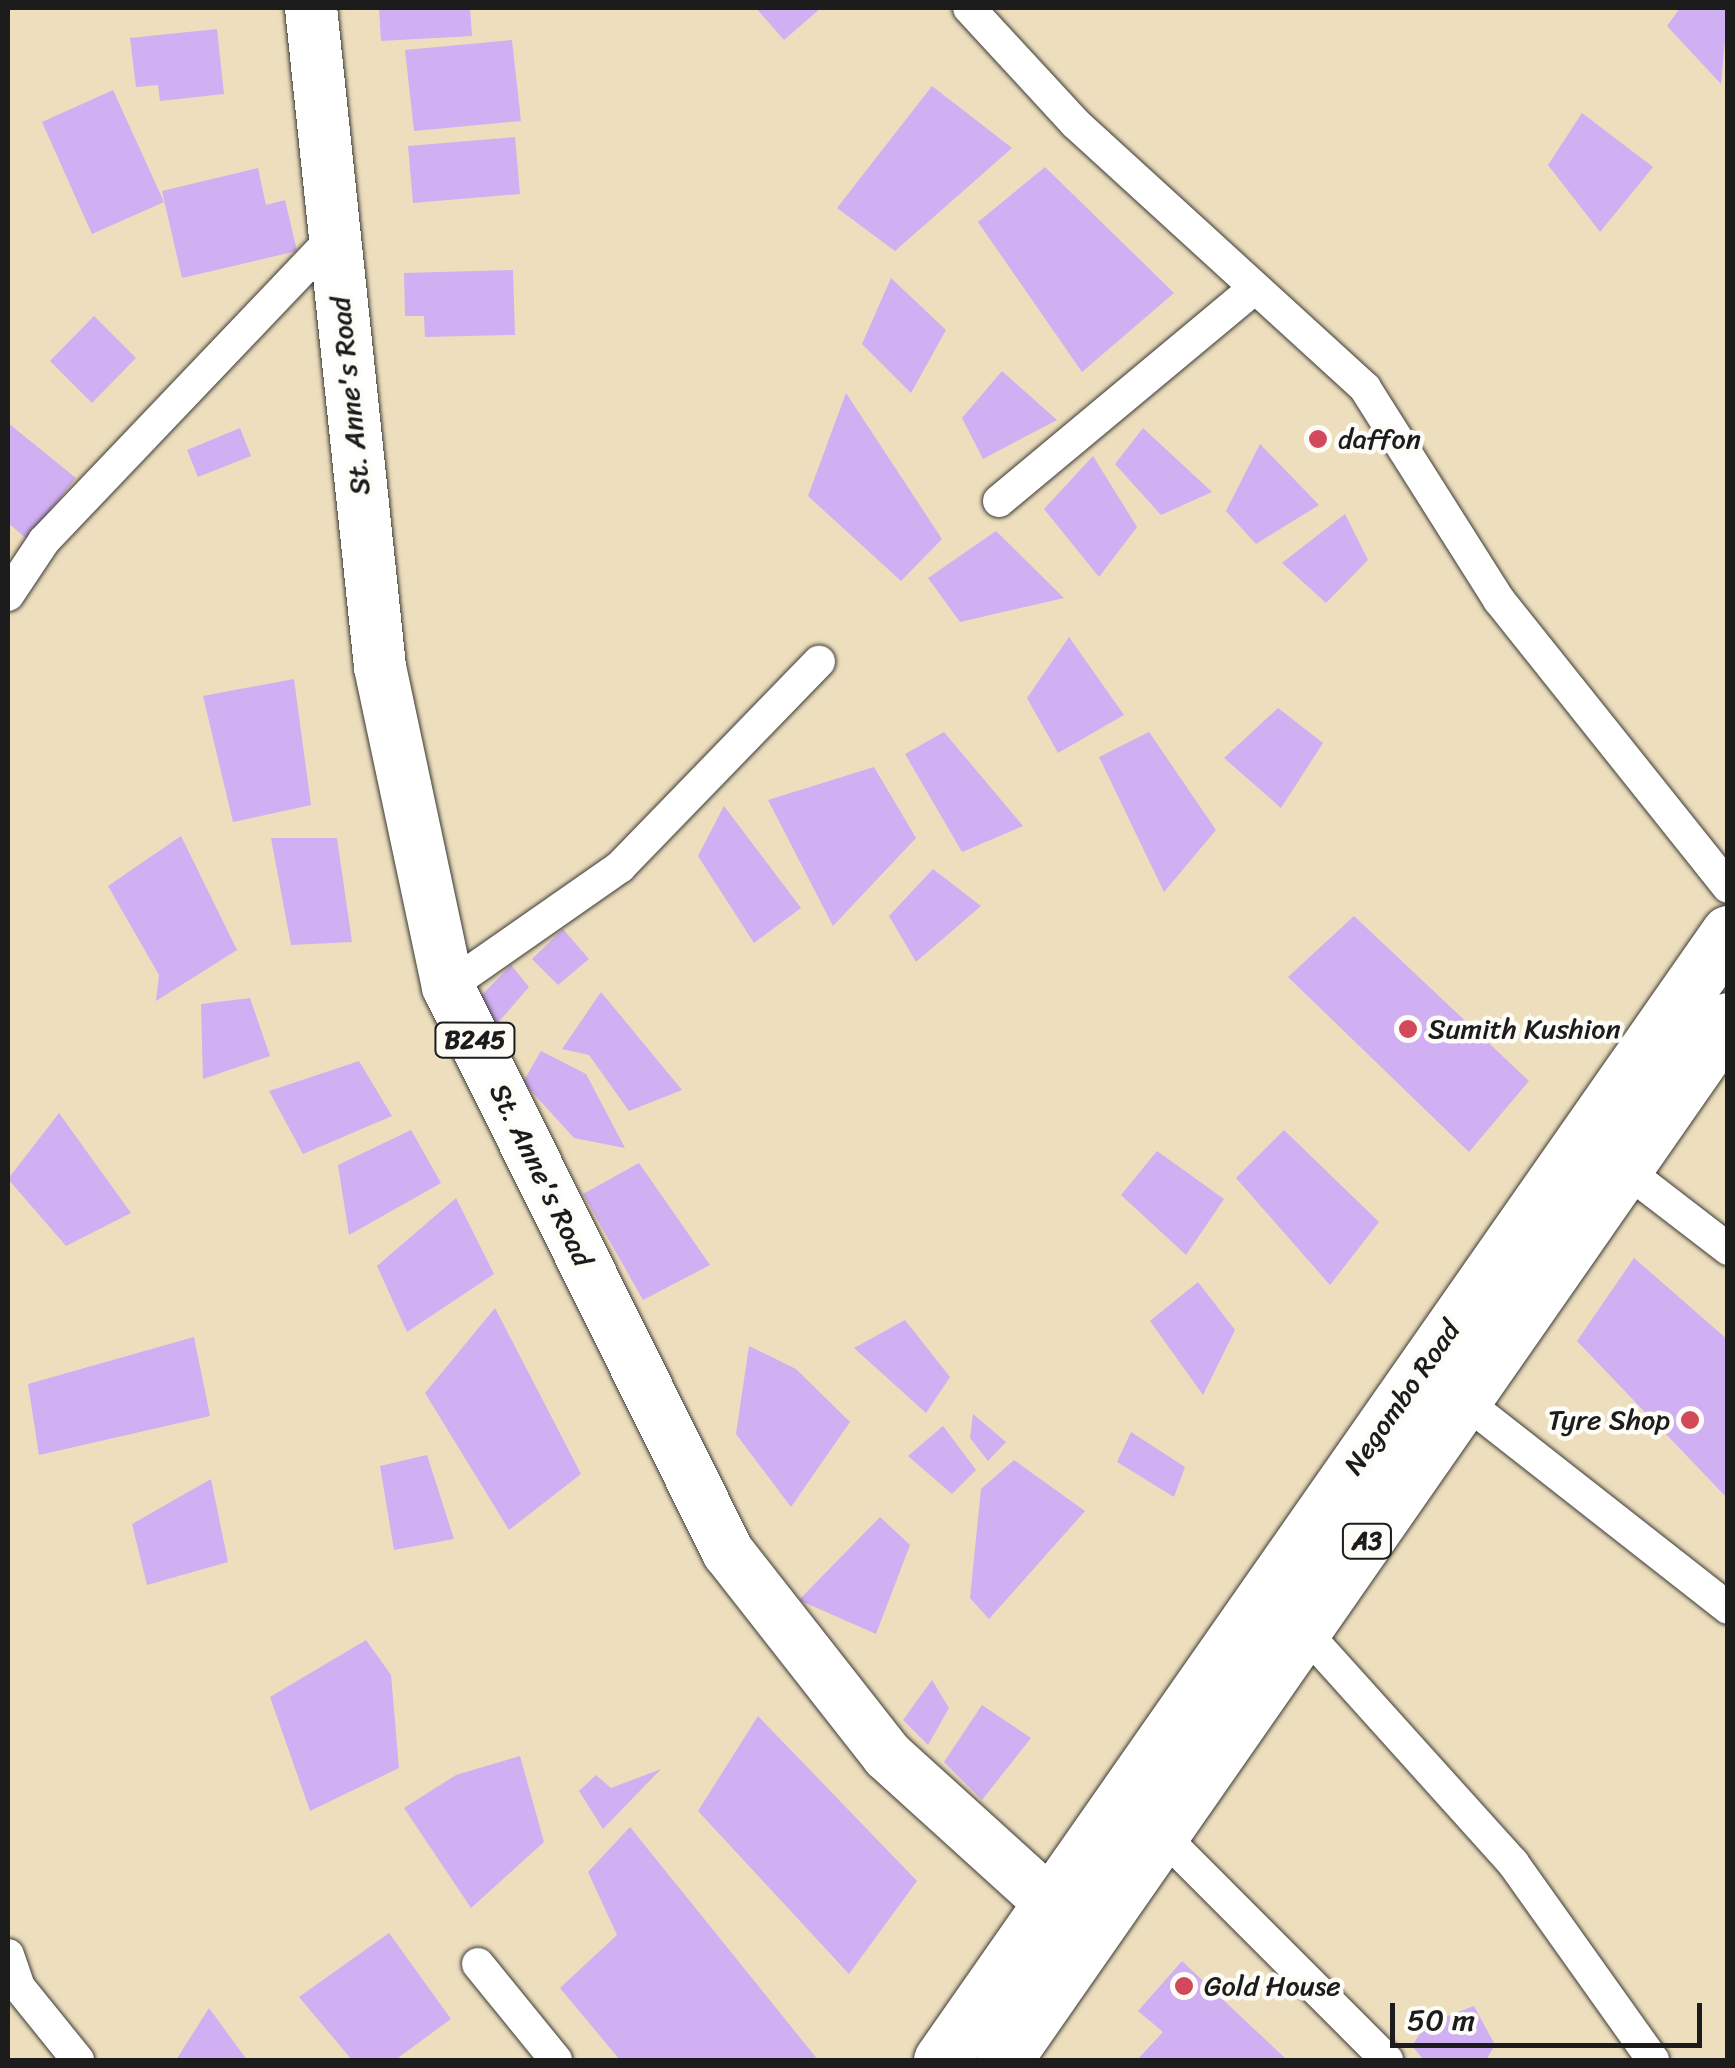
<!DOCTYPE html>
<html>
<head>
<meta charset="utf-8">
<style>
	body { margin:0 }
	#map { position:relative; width:1735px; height:2068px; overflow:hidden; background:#eddfbe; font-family:Sriracha,sans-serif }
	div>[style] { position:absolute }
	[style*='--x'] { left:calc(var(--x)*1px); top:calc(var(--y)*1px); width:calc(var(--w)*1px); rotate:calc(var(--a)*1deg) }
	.building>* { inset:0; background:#d0aff2 }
	.roads { filter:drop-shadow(0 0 2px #3b3934) drop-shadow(0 0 2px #3b3934) }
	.street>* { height:32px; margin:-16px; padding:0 16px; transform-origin:16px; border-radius:16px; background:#fff }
	.primary>* { height:52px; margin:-26px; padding:0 26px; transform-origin:26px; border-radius:26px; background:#fff }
	.highway>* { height:55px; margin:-27.5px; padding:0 27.5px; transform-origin:27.5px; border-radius:27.5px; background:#fff }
	.dots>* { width:28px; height:28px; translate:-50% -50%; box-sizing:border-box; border:5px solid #fdfcf7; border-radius:50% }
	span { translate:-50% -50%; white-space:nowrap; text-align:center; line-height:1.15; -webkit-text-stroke:9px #fdfcf7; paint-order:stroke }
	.shield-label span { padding:2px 8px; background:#fdfcf7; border:2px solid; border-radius:8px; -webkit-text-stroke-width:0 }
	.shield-label { font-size:25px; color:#1c1c1c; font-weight:700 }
	.street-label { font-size:28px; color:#1c1c1c }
	.poi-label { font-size:28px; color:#1c1c1c }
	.left { translate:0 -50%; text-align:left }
	.right { translate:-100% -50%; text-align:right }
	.frame { position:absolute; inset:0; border:10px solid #1c1c1c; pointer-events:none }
	.scale { position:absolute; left:1390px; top:2003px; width:312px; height:45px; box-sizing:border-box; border:5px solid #1c1c1c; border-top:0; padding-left:12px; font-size:30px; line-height:35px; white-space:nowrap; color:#1c1c1c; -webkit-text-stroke:8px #fdfcf7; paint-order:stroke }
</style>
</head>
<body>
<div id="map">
	<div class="building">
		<i style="clip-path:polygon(379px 8px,470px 8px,472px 36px,381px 41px)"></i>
		<i style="clip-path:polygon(756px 8px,821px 8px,784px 40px)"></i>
		<i style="clip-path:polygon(1680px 8px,1728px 8px,1721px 84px,1667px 26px)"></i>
		<i style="clip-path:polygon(217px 29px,224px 94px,160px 101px,158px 85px,136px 87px,130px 38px)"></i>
		<i style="clip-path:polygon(512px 40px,521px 121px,414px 131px,405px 50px)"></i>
		<i style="clip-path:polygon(932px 86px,1012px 148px,895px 251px,837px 208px)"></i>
		<i style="clip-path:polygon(113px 90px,164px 202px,92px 234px,42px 122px)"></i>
		<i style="clip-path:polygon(1582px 113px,1653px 167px,1600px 232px,1548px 165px)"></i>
		<i style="clip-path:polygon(515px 137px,520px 194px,413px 203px,408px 146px)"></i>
		<i style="clip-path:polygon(1045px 167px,1174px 293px,1082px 372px,978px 222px)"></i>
		<i style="clip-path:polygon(258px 168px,266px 205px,285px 200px,297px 251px,182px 278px,162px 191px)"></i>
		<i style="clip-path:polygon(513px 270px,515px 335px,425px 337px,424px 316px,405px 316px,404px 273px)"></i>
		<i style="clip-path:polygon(891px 278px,946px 330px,911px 393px,862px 344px)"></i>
		<i style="clip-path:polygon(94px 316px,136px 358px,92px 403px,50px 361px)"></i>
		<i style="clip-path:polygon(1002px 371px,1057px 420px,983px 459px,962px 418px)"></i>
		<i style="clip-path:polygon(846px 393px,942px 539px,901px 581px,808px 496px)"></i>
		<i style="clip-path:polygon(8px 423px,76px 478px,27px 539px,8px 523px)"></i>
		<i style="clip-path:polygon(240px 428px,251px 456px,198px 477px,187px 450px)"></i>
		<i style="clip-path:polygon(1143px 428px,1212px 492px,1161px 515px,1115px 464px)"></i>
		<i style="clip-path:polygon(1260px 444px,1319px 505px,1256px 544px,1226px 511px)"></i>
		<i style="clip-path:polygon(1093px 456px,1137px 527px,1099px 577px,1044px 509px)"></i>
		<i style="clip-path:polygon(1345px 514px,1368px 560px,1326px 603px,1282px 563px)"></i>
		<i style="clip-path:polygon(996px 531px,1064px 598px,960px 622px,928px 578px)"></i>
		<i style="clip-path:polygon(1069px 637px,1124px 715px,1058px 753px,1027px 698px)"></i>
		<i style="clip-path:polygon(294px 679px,311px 805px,233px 822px,203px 696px)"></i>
		<i style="clip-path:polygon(1278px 708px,1323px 743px,1281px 808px,1224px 758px)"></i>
		<i style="clip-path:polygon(944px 732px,1023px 826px,962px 852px,905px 754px)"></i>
		<i style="clip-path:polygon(1149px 732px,1216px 830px,1164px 892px,1099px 757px)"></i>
		<i style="clip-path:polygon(874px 767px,916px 838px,833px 926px,768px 800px)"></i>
		<i style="clip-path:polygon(724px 806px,801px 908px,754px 943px,698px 856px)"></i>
		<i style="clip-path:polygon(181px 836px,237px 950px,156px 1001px,159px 975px,108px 886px)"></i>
		<i style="clip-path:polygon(271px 838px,337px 838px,352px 942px,291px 945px)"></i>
		<i style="clip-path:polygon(933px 869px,981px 906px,916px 962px,889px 916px)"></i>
		<i style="clip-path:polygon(1354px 916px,1529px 1081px,1469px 1152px,1288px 977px)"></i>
		<i style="clip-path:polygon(563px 929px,589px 959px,558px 985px,532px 959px)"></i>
		<i style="clip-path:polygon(511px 965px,529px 987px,496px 1025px,477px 1000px)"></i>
		<i style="clip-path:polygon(601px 992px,682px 1090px,629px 1111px,589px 1055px,562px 1049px)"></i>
		<i style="clip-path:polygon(250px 998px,270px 1056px,203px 1079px,201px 1004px)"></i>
		<i style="clip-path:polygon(541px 1051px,586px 1074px,625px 1148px,574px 1138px,523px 1082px)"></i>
		<i style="clip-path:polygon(359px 1061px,392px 1116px,303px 1154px,269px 1091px)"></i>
		<i style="clip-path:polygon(59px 1113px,131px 1213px,66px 1246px,8px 1179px)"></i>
		<i style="clip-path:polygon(411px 1130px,441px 1183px,349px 1235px,338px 1165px)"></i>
		<i style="clip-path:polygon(1284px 1130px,1379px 1222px,1330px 1285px,1236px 1178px)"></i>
		<i style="clip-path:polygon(1157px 1151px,1224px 1199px,1186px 1255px,1121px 1195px)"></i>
		<i style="clip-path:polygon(639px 1163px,710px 1265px,643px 1300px,583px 1194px)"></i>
		<i style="clip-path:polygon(456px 1198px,494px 1274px,407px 1332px,377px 1266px)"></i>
		<i style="clip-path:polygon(1634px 1258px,1728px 1340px,1728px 1499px,1577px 1341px)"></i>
		<i style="clip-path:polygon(1198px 1282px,1235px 1330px,1203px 1395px,1150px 1321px)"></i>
		<i style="clip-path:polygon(495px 1308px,581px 1474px,509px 1530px,425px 1393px)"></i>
		<i style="clip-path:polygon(905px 1320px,950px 1377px,926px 1413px,854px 1348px)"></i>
		<i style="clip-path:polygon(194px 1337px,210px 1416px,39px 1455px,28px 1384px)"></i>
		<i style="clip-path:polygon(749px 1346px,796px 1369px,850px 1422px,791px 1507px,736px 1434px)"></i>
		<i style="clip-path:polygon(973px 1414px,1006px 1442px,988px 1461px,970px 1438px)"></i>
		<i style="clip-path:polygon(943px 1426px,976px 1470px,952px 1494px,908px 1456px)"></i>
		<i style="clip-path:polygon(1131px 1432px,1185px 1467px,1174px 1497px,1117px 1462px)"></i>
		<i style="clip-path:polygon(427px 1455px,454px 1539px,394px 1550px,380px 1466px)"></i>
		<i style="clip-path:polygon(1014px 1460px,1085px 1511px,989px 1619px,970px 1598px,981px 1489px)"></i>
		<i style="clip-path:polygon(211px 1479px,228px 1562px,147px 1585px,132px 1524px)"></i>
		<i style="clip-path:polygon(880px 1517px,910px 1545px,876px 1634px,799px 1600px)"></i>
		<i style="clip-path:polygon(366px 1640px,391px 1675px,399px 1768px,310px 1811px,270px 1697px)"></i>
		<i style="clip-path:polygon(932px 1680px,949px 1708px,928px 1745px,903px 1720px)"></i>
		<i style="clip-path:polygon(982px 1705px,1031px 1738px,982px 1800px,944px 1762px)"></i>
		<i style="clip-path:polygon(758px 1716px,917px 1881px,849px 1974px,698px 1811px)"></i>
		<i style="clip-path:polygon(520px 1756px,544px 1842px,471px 1908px,404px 1808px,456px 1775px)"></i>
		<i style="clip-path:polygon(661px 1769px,603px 1829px,579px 1791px,596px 1775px,611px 1788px)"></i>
		<i style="clip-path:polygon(630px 1827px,818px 2060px,620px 2060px,560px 1988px,617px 1935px,588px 1872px)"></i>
		<i style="clip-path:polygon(389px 1933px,451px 2019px,395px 2060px,352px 2060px,299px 1997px)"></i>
		<i style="clip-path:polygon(1182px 1961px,1287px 2060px,1137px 2060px,1163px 2032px,1138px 2011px)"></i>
		<i style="clip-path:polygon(1474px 2006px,1495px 2045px,1486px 2060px,1424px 2060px,1412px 2046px,1426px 2024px)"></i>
		<i style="clip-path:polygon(209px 2008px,247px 2060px,176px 2060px)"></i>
	</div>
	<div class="roads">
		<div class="street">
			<i style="--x:969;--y:8;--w:156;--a:47.3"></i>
			<i style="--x:1075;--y:123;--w:393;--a:42.4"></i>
			<i style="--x:1365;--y:388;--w:251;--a:57.7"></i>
			<i style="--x:1499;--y:600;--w:367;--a:51.4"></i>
			<i style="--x:999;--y:501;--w:333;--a:-39.8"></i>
			<i style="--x:8;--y:595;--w:65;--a:-56.3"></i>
			<i style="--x:44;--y:541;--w:417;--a:-46.4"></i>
			<i style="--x:448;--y:987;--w:210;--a:-34.9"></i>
			<i style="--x:620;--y:867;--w:286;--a:-45.9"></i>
			<i style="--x:1623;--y:1168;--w:133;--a:37.6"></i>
			<i style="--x:1463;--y:1400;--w:337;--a:38.1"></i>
			<i style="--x:1305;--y:1632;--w:311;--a:48"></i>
			<i style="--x:1513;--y:1863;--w:242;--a:54.6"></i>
			<i style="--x:1161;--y:1834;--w:320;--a:45"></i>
			<i style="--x:8;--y:1955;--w:34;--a:71"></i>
			<i style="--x:19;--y:1987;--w:94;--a:51.1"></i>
			<i style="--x:478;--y:1964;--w:124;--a:50.9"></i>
		</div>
		<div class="primary">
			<i style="--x:311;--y:8;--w:663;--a:84.02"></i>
			<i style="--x:380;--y:667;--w:327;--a:78"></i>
			<i style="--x:448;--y:987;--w:631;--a:63.64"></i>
			<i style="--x:728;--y:1552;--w:258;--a:51.9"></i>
			<i style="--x:887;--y:1755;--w:265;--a:42.2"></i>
		</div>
		<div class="highway">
			<i style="--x:941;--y:2060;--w:1375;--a:-55.07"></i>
			<i style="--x:1004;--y:2060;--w:1267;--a:-55.16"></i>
		</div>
	</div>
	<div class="dots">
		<i style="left:1318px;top:439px;background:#d1495b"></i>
		<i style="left:1408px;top:1029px;background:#d1495b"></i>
		<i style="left:1690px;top:1420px;background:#d1495b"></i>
		<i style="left:1184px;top:1986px;background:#d1495b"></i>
	</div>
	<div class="shield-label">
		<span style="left:475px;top:1040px">B245</span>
		<span style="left:1367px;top:1541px">A3</span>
	</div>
	<div class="street-label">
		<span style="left:350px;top:396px;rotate:-96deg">St. Anne's Road</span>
		<span style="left:541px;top:1175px;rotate:64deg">St. Anne's Road</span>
		<span style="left:1402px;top:1398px;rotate:-55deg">Negombo Road</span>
	</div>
	<div class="poi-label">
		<span class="left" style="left:1338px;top:439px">daffon</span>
		<span class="left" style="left:1428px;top:1029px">Sumith Kushion</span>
		<span class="right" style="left:1670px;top:1420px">Tyre Shop</span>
		<span class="left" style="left:1204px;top:1986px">Gold House</span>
	</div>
	<div class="frame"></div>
	<div class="scale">50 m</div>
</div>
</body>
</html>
